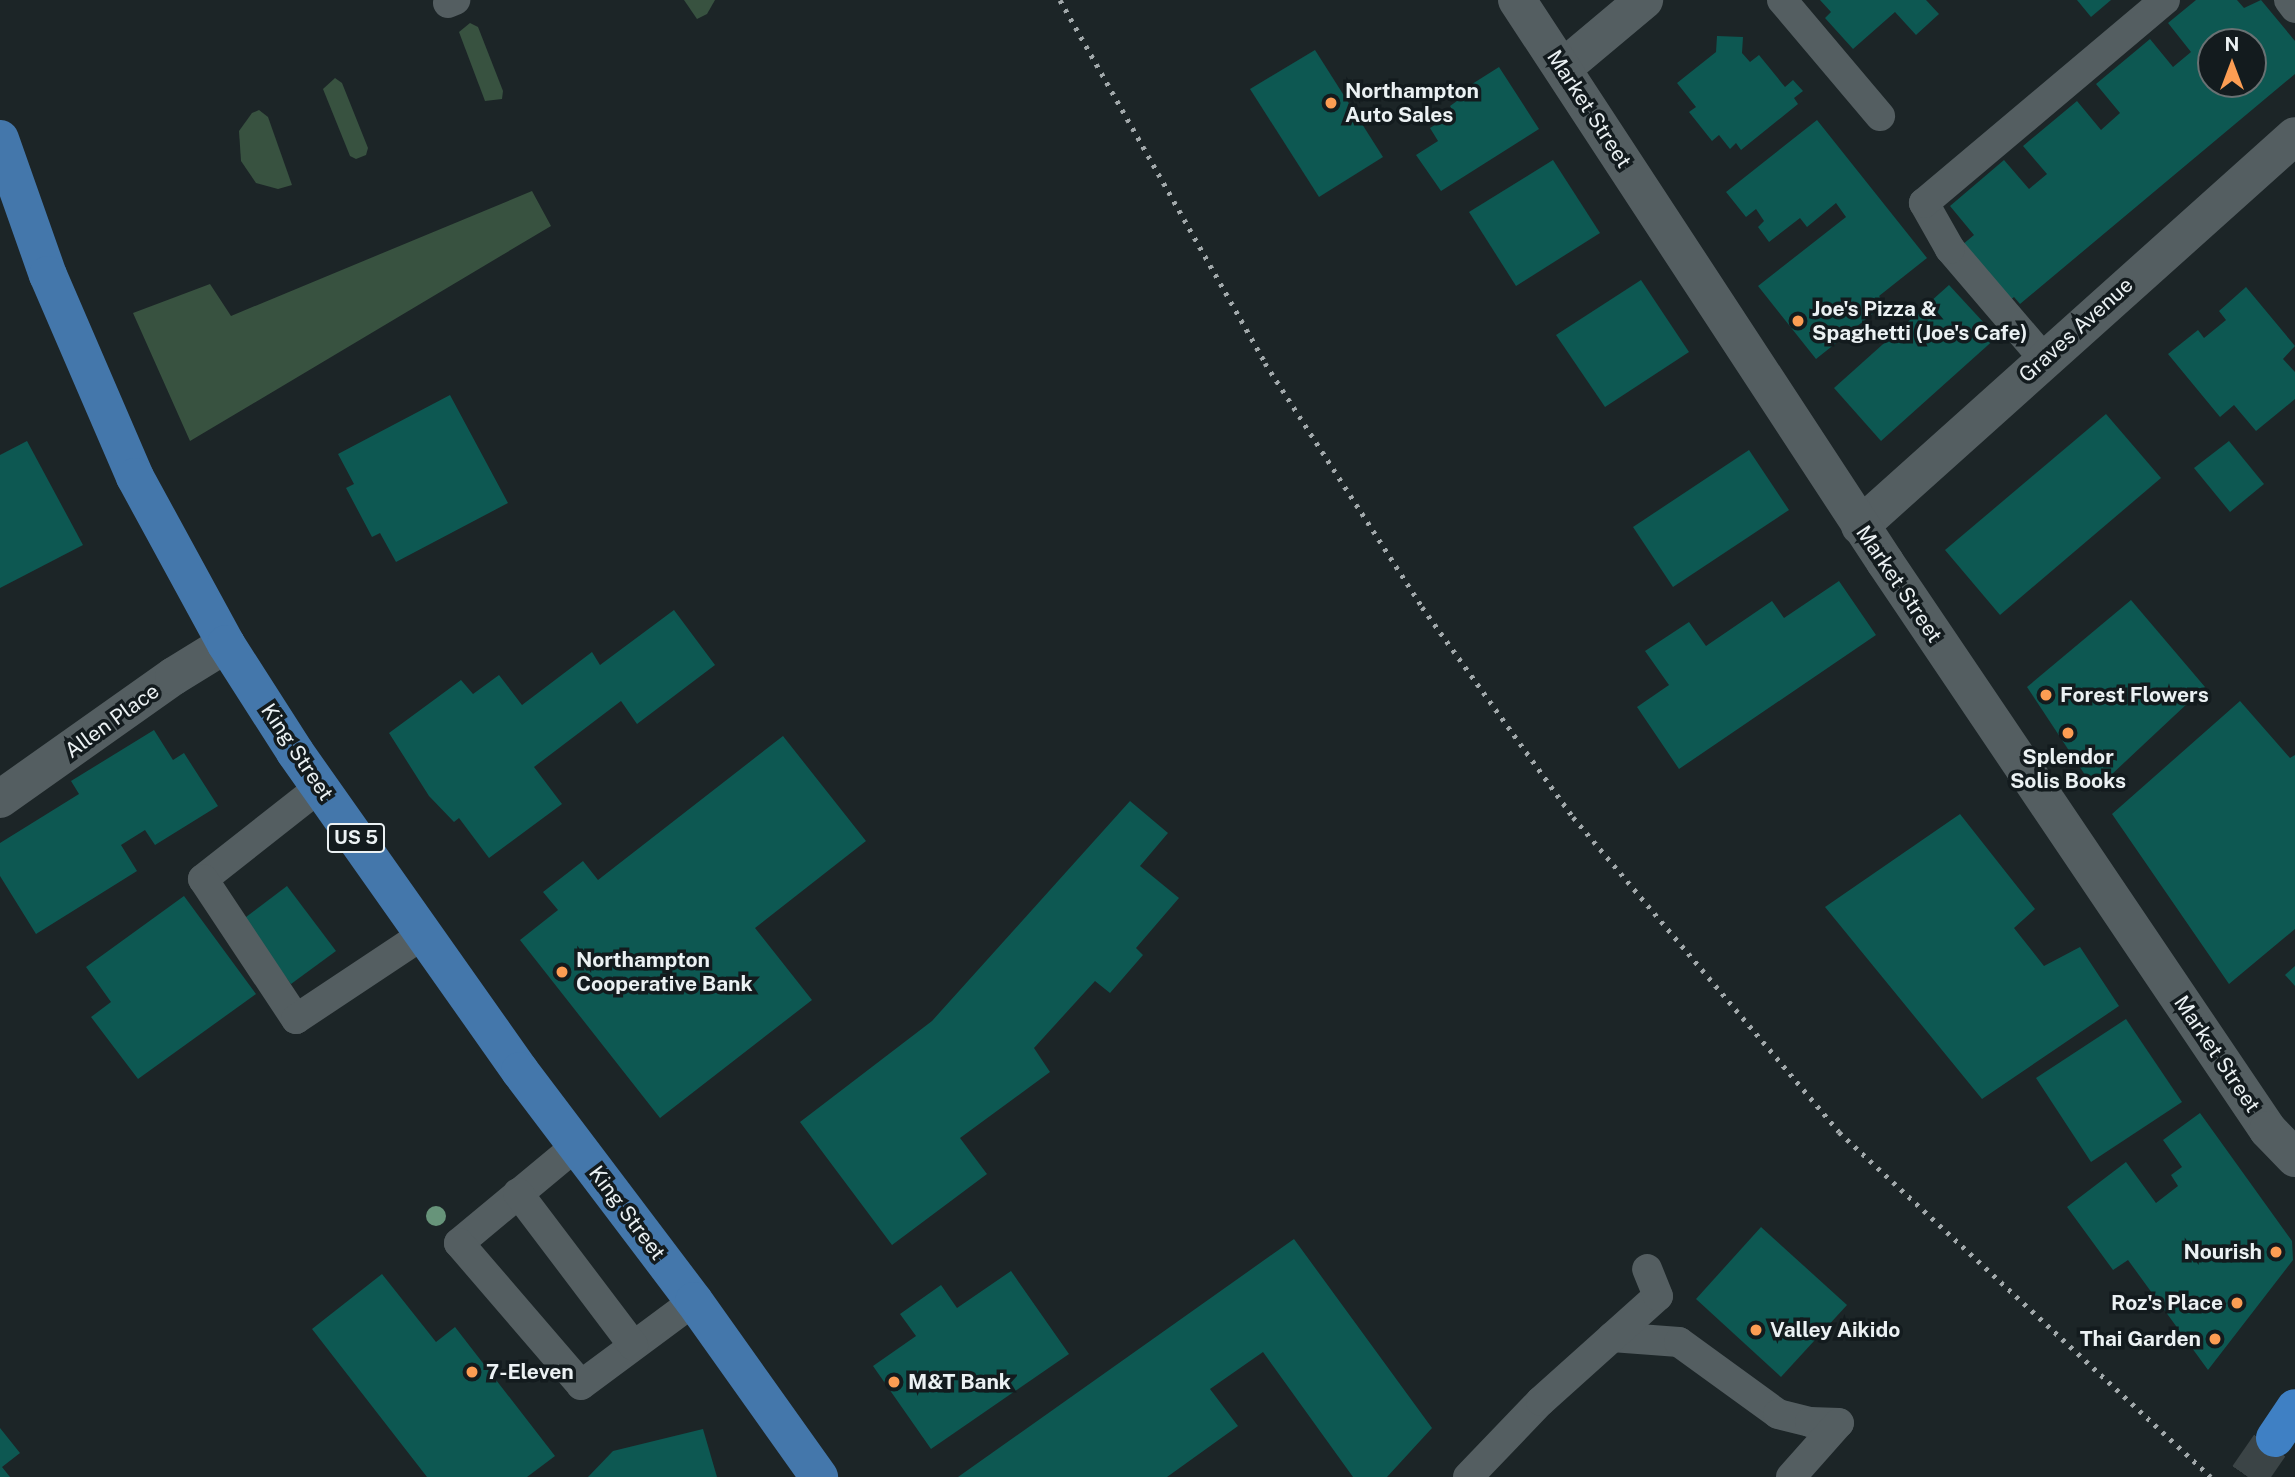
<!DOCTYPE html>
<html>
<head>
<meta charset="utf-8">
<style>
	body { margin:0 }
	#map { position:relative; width:2295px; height:1477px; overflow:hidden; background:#1c2527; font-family:"Public Sans",sans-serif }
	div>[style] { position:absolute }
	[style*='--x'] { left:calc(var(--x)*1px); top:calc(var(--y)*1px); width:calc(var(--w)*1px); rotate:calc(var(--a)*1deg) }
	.green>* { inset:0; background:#385240 }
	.building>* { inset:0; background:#0d5852 }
	.trunk-tunnel>* { height:38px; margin-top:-19px; transform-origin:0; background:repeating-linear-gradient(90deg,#3b4446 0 38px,transparent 0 57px) }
	.service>* { height:30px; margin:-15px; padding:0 15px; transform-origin:15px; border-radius:15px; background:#545e61 }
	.minor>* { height:38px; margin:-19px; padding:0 19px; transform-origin:19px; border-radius:19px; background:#545e61 }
	.tertiary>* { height:38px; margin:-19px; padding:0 19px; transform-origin:19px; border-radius:19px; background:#545e61 }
	.primary>* { height:38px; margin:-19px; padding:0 19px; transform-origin:19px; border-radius:19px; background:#4477ab }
	.trunk>* { height:38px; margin:-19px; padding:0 19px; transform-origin:19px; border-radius:19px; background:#3f80c4 }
	.rail>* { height:5px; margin-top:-2.5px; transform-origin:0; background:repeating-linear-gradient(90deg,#a2a9ab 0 3.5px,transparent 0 10.5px) }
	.trees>* { width:20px; height:20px; margin:-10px; border-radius:50%; background:#67947a }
	.dots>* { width:19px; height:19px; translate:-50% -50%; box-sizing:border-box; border:4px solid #131b1e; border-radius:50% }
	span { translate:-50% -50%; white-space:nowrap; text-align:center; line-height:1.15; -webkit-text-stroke:7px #131b1e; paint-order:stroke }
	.shield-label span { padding:2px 5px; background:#131b1e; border:2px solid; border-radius:5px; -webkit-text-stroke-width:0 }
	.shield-label { font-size:19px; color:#ebf1f3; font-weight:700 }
	.poi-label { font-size:21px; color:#ebf1f3; font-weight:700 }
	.left { translate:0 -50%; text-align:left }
	.right { translate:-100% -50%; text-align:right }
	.street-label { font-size:21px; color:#ebf1f3 }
	.north { position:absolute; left:2197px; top:28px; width:70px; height:70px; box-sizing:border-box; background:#131b1e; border:2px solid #697173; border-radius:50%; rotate:0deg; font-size:19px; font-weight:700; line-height:28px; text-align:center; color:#ebf1f3 }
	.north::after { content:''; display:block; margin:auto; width:24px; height:32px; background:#fc9d53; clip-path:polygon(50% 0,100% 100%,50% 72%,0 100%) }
</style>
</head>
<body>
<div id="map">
	<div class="green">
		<i style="clip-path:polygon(684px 0,715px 0,707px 14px,697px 19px)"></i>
		<i style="clip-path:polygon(470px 23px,478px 27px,503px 91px,502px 99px,485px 101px,459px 32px)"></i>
		<i style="clip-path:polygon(335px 78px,342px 83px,368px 148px,366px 155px,356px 159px,350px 156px,323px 89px)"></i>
		<i style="clip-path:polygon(259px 110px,268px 117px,292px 185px,278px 189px,256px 183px,241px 161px,239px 131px,252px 113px)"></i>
		<i style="clip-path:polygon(532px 191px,551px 226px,190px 441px,133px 313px,210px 284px,231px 316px)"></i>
	</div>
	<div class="building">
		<i style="clip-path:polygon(1820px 0,1926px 0,1939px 14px,1916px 35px,1895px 12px,1853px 49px,1825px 18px,1831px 12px)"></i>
		<i style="clip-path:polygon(2077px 0,2111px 0,2091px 17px)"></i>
		<i style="clip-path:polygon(evenodd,2196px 0,2237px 0,2244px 8px,2261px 0,2295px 41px,2295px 74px,2020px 304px,2014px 297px,2009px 301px,1962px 245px,1974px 235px,1950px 206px,2004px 160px,2029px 189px,2047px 174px,2023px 146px,2077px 101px,2101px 130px,2120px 113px,2096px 84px,2150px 39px,2173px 67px,2191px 52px,2168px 23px,2196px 0,2211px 42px,2253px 42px,2253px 84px,2211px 84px,2211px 42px)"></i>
		<i style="clip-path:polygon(1717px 36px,1743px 37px,1742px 53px,1750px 62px,1759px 55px,1785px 87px,1793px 80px,1803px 91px,1794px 98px,1798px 104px,1741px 150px,1736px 143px,1730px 149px,1719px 135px,1712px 141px,1689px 112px,1696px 107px,1677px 83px,1716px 52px)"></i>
		<i style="clip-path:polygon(1315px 50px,1383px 157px,1319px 197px,1250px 89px)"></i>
		<i style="clip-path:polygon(1499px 67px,1539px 129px,1441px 191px,1416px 155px,1438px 141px,1430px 128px,1454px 113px,1450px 106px,1464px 96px,1461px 91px)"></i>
		<i style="clip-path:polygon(1817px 120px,1927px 258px,1879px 296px,1885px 304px,1816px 359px,1758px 286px,1846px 217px,1836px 203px,1807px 227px,1800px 218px,1769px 242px,1758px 227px,1764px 221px,1756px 209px,1746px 217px,1726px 192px)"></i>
		<i style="clip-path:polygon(1553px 160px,1600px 233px,1516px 286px,1469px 212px)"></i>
		<i style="clip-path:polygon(1641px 280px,1689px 352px,1605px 407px,1556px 335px)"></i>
		<i style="clip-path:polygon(1949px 285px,1997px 337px,1881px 441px,1834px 388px)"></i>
		<i style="clip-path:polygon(2246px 287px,2295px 346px,2283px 359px,2295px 372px,2295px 399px,2256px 431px,2234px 405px,2220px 417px,2168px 354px,2198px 330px,2204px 338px,2226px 320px,2219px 311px)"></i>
		<i style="clip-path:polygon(450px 395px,508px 503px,396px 562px,380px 533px,372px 537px,346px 488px,354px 484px,338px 454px)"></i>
		<i style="clip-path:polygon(2106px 414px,2161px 478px,2000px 615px,1945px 550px)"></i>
		<i style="clip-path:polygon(27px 441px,83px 545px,0 588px,0 455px)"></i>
		<i style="clip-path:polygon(2229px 441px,2264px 484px,2230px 512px,2194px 468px)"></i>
		<i style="clip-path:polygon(1749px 450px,1789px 510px,1673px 587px,1633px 527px)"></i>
		<i style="clip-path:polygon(1839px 581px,1876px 635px,1679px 769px,1637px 707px,1669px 685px,1645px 651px,1689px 622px,1706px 646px,1772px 601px,1784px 618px)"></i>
		<i style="clip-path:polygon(2131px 600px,2205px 687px,2095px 790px,2027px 687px)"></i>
		<i style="clip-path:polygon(674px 610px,715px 665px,637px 724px,621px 701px,534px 767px,562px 804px,489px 858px,459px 818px,454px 822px,429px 796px,389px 733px,461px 680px,473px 694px,499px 675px,522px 705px,592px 652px,600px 665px)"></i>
		<i style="clip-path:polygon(2240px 701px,2290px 758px,2295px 755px,2295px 929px,2229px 984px,2112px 814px)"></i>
		<i style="clip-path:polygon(154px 730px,173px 760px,184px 753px,218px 806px,155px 845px,145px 830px,121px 845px,137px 871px,36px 934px,0 876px,0 843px,79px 794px,71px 781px)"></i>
		<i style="clip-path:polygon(783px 736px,866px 841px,755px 928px,812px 1000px,660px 1118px,520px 940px,558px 910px,543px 892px,583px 861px,598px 880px)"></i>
		<i style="clip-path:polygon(1130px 801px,1168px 833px,1140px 866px,1179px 898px,1136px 948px,1143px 955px,1110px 993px,1095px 981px,1034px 1048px,1050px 1072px,960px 1138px,987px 1174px,892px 1245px,800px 1122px,932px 1021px)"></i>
		<i style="clip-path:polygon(1960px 814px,2035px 909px,2014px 928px,2044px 966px,2080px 947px,2119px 1006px,1982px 1099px,1825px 907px)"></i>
		<i style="clip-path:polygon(287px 886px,336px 951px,291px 984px,242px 920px)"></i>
		<i style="clip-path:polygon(184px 896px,256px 994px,138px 1079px,91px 1017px,111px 1002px,86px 967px)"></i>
		<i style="clip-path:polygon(2295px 966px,2295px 986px,2285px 975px)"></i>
		<i style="clip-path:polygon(2126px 1019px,2182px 1102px,2091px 1162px,2036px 1078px)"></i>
		<i style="clip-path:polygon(2200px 1113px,2292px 1241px,2293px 1260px,2208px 1370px,2128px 1260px,2113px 1270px,2067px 1207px,2126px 1162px,2156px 1203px,2178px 1186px,2171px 1175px,2182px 1167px,2163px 1140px)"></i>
		<i style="clip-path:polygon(1761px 1227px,1847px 1305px,1781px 1377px,1696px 1299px)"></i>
		<i style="clip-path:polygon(1294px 1239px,1432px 1428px,1387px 1477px,1353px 1477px,1263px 1352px,1210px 1389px,1238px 1426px,1167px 1477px,958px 1477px)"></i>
		<i style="clip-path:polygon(1011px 1271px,1069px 1354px,931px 1449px,873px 1366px,916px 1336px,900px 1314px,941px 1285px,957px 1308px)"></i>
		<i style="clip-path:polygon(382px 1274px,436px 1342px,455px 1327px,555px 1456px,527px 1477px,427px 1477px,312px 1329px)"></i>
		<i style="clip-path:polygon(0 1428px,20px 1453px,2px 1467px,10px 1477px,0 1477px)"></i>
		<i style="clip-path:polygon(703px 1429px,717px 1477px,588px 1477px,613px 1451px)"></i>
	</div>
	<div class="trunk-tunnel">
		<i style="--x:2248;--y:1477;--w:47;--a:-55.3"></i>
	</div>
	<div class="service">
		<i style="--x:1782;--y:0;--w:152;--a:49.8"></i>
		<i style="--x:2289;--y:0;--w:10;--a:53"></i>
		<i style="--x:448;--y:3;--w:8;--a:-23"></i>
		<i style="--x:2044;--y:359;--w:145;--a:-130.5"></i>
		<i style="--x:1950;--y:249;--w:53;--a:-119.5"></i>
		<i style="--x:1924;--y:203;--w:315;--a:-40.1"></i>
		<i style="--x:320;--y:787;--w:149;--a:141.8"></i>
		<i style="--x:203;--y:879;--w:168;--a:56.4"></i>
		<i style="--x:296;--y:1019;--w:154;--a:-33.6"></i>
		<i style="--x:576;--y:1146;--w:152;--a:140.3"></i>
		<i style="--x:459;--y:1243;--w:187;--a:49.3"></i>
		<i style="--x:581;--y:1385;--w:141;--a:-36.6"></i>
		<i style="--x:518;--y:1193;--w:191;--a:52.9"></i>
		<i style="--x:1612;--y:1337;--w:67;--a:4.3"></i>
		<i style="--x:1679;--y:1342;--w:122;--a:36"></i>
		<i style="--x:1778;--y:1414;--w:33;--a:14"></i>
		<i style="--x:1810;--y:1422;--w:29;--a:2"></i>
		<i style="--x:1468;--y:1477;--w:105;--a:-46.2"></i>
		<i style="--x:1541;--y:1401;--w:157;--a:-41.9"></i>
		<i style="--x:1658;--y:1296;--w:29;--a:-112"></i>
		<i style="--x:1791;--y:1477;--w:72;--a:-48.4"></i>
	</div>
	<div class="minor">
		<i style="--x:1563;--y:68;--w:106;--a:-40"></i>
		<i style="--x:1860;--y:526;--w:584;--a:-41.88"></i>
		<i style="--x:0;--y:799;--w:213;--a:-35.3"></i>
		<i style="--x:174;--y:676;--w:61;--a:-31.6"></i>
	</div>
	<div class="tertiary">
		<i style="--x:1517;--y:0;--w:672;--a:56.78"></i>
		<i style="--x:1885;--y:562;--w:685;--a:56.01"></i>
		<i style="--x:2268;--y:1130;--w:39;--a:46"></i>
	</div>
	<div class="primary">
		<i style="--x:0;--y:139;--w:144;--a:70.6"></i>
		<i style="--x:48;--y:275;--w:220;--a:66.7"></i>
		<i style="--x:135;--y:477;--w:190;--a:61.4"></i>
		<i style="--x:226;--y:644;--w:128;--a:57.4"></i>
		<i style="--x:295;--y:752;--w:390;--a:54.8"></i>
		<i style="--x:520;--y:1071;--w:288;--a:52.9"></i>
		<i style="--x:694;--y:1301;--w:216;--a:54.6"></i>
	</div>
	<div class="trunk">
		<i style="--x:2275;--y:1438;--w:36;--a:-56"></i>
	</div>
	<div class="rail">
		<i style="--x:1060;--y:0;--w:417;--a:60.5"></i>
		<i style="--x:1265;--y:363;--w:290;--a:57.2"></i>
		<i style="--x:1422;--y:607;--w:259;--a:54.3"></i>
		<i style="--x:1573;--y:817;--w:412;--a:49.8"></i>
		<i style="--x:1839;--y:1132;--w:507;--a:42.84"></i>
	</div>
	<div class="trees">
		<i style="left:436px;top:1216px"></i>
	</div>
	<div class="dots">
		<i style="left:1331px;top:103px;background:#fc9d53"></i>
		<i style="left:1798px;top:321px;background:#fc9d53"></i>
		<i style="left:2046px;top:695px;background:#fc9d53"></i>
		<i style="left:2068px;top:733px;background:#fc9d53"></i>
		<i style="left:562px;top:972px;background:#fc9d53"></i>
		<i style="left:2276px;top:1252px;background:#fc9d53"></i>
		<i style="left:2237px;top:1303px;background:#fc9d53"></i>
		<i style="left:1756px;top:1330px;background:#fc9d53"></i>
		<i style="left:2215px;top:1339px;background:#fc9d53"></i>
		<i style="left:472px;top:1372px;background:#fc9d53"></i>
		<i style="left:894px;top:1382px;background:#fc9d53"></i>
	</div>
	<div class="shield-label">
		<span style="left:356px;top:838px">US 5</span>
	</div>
	<div class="poi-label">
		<span class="left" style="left:1345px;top:103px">Northampton<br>Auto Sales</span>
		<span class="left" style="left:1812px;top:321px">Joe's Pizza &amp;<br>Spaghetti (Joe's Cafe)</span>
		<span class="left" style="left:2060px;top:695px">Forest Flowers</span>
		<span style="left:2068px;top:769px">Splendor<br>Solis Books</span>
		<span class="left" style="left:576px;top:972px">Northampton<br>Cooperative Bank</span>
		<span class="right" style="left:2262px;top:1252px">Nourish</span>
		<span class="right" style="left:2223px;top:1303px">Roz's Place</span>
		<span class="left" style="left:1770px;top:1330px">Valley Aikido</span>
		<span class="right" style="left:2201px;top:1339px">Thai Garden</span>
		<span class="left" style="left:486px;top:1372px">7-Eleven</span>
		<span class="left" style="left:908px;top:1382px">M&amp;T Bank</span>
	</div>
	<div class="street-label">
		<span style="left:1589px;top:109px;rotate:57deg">Market Street</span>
		<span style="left:2076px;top:330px;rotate:-42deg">Graves Avenue</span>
		<span style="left:1899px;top:584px;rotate:56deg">Market Street</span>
		<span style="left:112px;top:721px;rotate:-36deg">Allen Place</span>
		<span style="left:297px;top:752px;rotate:56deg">King Street</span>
		<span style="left:2217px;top:1054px;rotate:56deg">Market Street</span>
		<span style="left:627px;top:1213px;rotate:53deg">King Street</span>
	</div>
	<div class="north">N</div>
</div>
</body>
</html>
